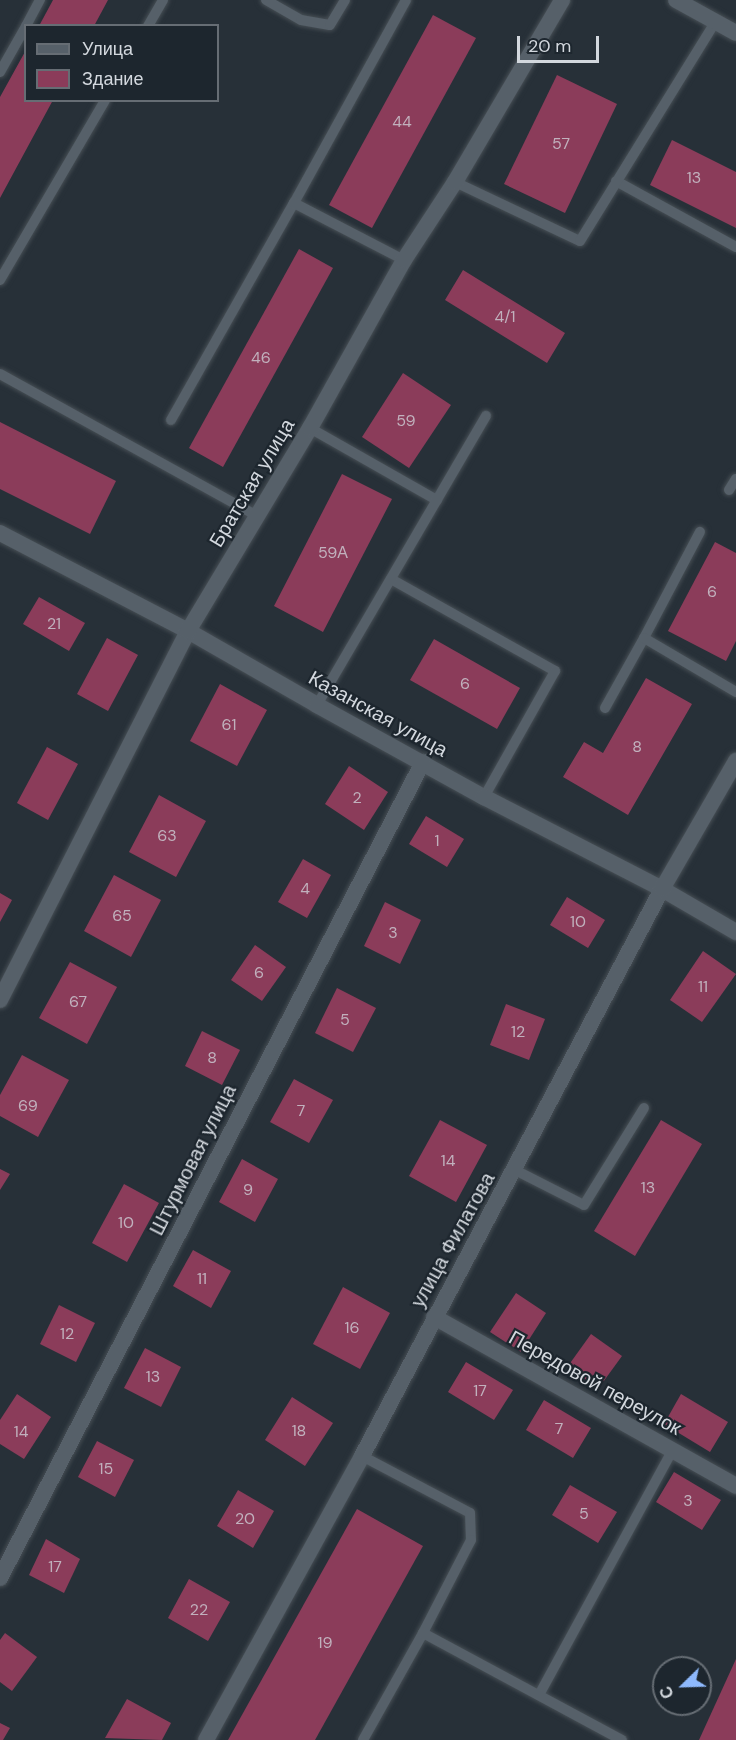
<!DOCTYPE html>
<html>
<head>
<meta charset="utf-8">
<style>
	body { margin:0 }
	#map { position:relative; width:736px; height:1740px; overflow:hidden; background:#273038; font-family:"DM Sans",sans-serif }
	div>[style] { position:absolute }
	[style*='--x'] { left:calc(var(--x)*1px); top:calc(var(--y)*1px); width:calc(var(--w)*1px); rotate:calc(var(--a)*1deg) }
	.building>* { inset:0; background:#8b3c5a }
	.roads { filter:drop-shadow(0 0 2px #464e54) drop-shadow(0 0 2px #464e54) }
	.service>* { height:10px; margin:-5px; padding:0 5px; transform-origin:5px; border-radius:5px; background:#566069 }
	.minor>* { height:16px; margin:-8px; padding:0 8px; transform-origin:8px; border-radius:8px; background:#566069 }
	.tertiary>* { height:16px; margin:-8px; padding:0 8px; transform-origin:8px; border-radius:8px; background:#566069 }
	span { translate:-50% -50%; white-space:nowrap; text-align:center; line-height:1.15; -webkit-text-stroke:4.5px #1d262e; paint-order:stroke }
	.number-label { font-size:16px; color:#c1b1bd }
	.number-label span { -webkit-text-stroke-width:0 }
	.street-label { font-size:20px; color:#d3d8de }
	.legend { position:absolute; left:24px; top:24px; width:195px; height:78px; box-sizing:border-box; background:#1d262e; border:2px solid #666d74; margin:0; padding:8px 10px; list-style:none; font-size:18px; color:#d3d8de }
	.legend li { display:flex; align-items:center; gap:12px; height:30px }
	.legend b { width:30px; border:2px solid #666d74 }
	.north { position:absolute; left:652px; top:1656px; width:60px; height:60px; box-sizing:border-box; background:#1d262e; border:2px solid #666d74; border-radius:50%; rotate:247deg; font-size:16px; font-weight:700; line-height:24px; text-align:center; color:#d3d8de }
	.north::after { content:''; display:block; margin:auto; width:21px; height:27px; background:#8eb9fd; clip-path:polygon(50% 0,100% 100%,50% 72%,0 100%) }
	.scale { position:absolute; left:517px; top:36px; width:82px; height:27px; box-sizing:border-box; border:3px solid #d3d8de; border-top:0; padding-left:8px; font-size:18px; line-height:21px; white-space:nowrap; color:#d3d8de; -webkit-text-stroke:4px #1d262e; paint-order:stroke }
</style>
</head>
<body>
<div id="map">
	<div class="building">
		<i style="clip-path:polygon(53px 0,108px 0,94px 26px,39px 26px)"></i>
		<i style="clip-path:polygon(433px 15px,476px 38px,372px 228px,329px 205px)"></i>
		<i style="clip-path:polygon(26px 50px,26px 100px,53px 100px,0 198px,0 97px)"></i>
		<i style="clip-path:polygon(557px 75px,617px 104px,565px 213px,504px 184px)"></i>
		<i style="clip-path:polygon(672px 140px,736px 172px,736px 228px,650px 185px)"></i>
		<i style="clip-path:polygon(299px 249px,333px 268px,223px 467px,189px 448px)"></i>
		<i style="clip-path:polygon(463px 270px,565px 333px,547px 363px,445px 300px)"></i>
		<i style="clip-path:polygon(403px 373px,451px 405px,409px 468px,362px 437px)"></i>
		<i style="clip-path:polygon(0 422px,116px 481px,90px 534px,0 489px)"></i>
		<i style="clip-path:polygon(342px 474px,392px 499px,323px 632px,274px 606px)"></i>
		<i style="clip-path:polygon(715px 542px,736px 553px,736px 641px,726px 661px,668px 631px)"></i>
		<i style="clip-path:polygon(39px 597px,85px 623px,69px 651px,23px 624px)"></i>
		<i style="clip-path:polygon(107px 638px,138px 655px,108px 711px,77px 694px)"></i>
		<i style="clip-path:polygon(434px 639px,520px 688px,497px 729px,410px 680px)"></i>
		<i style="clip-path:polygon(646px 678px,692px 704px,628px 815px,563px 777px,584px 742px,603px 753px)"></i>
		<i style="clip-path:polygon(220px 684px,267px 710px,237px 766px,190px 741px)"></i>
		<i style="clip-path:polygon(47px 747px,78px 764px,48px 820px,17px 803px)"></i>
		<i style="clip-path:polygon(349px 766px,388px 792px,364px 830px,325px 804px)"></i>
		<i style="clip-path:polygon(159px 795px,206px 821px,176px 877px,129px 852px)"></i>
		<i style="clip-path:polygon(426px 816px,464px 839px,447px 867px,409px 844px)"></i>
		<i style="clip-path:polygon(303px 859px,331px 875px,307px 918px,278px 902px)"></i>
		<i style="clip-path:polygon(114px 875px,161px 900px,131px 957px,84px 931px)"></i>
		<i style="clip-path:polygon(0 893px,12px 900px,0 922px)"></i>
		<i style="clip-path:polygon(567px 897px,605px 920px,588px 948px,550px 925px)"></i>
		<i style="clip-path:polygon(385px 902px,421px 920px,400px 964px,364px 946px)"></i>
		<i style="clip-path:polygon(255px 945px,286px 967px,262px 1001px,231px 980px)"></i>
		<i style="clip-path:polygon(703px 951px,736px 974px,702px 1022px,670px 1000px)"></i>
		<i style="clip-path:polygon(70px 962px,117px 987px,87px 1044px,39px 1018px)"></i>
		<i style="clip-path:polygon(337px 988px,376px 1008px,353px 1052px,315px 1033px)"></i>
		<i style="clip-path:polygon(506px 1004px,545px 1019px,529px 1060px,490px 1045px)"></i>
		<i style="clip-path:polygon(202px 1031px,240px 1050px,222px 1085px,185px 1066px)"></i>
		<i style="clip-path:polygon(22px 1055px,69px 1080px,38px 1137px,0 1116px,0 1095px)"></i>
		<i style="clip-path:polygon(294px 1079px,333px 1100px,309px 1143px,270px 1122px)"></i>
		<i style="clip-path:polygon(440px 1120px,487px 1145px,456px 1202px,409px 1176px)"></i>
		<i style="clip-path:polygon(661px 1120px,702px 1144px,635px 1256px,594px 1231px)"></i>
		<i style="clip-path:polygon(242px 1159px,278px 1179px,255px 1222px,219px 1202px)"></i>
		<i style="clip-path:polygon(0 1169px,10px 1174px,0 1190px)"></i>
		<i style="clip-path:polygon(124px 1184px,159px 1203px,127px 1262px,92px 1243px)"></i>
		<i style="clip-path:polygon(193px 1250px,231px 1271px,211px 1308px,173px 1286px)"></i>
		<i style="clip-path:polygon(343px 1287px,390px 1313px,360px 1369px,313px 1344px)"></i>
		<i style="clip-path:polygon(516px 1293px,546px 1313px,521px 1352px,490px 1332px)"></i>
		<i style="clip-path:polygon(59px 1305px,95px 1323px,76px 1362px,40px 1344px)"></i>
		<i style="clip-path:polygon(591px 1334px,622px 1356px,598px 1389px,568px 1366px)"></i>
		<i style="clip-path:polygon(145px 1348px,181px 1367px,161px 1407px,124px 1388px)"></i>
		<i style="clip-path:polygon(466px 1362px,513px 1390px,494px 1420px,448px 1392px)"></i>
		<i style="clip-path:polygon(17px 1394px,51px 1417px,24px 1459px,0 1444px,0 1420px)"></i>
		<i style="clip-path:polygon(681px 1394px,728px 1422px,710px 1452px,664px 1424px)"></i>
		<i style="clip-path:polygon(292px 1397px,333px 1423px,305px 1466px,265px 1440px)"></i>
		<i style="clip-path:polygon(544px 1400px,591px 1428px,573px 1458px,526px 1430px)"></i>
		<i style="clip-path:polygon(97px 1441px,134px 1460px,115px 1497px,78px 1477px)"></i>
		<i style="clip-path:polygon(674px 1472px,721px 1500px,702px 1530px,656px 1502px)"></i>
		<i style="clip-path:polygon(570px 1485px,617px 1512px,598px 1543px,552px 1515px)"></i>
		<i style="clip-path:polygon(238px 1490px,274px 1511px,253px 1548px,217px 1526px)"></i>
		<i style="clip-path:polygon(357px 1509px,423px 1546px,315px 1740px,228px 1740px)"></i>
		<i style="clip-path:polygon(46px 1539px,80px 1559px,64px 1593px,29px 1575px)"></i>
		<i style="clip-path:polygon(189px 1579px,230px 1602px,208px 1641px,168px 1618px)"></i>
		<i style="clip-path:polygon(5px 1633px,37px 1657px,12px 1691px,0 1682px,0 1640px)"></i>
		<i style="clip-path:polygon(736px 1659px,736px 1740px,699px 1740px)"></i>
		<i style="clip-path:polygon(127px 1699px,171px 1723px,162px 1740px,105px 1738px)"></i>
		<i style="clip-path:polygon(0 1723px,10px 1728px,3px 1740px,0 1740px)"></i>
	</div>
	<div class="roads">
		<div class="service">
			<i style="--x:266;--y:0;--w:40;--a:29.7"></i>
			<i style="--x:301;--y:20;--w:29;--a:10"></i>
			<i style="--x:330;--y:25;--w:29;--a:-59"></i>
			<i style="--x:26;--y:26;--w:30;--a:-62"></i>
			<i style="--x:148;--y:26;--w:30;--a:-60"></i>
			<i style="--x:0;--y:72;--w:53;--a:-60.5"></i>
			<i style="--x:616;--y:181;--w:137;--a:28.8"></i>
			<i style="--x:455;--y:182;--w:138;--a:25.3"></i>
			<i style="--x:580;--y:241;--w:257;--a:-58.3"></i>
			<i style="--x:294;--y:203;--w:232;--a:-61.1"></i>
			<i style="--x:0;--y:280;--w:208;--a:-59.7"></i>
			<i style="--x:0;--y:374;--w:291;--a:28.9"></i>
			<i style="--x:171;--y:420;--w:249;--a:-60.5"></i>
			<i style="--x:294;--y:203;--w:124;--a:27.4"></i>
			<i style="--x:310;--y:428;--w:146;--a:29.6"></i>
			<i style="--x:729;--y:490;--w:13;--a:-58"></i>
			<i style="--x:391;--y:579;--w:188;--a:29.3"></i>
			<i style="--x:555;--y:671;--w:145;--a:119.4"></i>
			<i style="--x:644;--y:638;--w:120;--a:-62.2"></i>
			<i style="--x:317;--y:705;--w:335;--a:-59.7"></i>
			<i style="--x:605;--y:708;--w:80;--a:-60.9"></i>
			<i style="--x:644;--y:638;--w:107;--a:30.4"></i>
			<i style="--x:515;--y:1170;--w:77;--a:26.9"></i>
			<i style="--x:584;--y:1205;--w:114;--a:-58.3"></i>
			<i style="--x:362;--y:1456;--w:122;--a:27.8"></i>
			<i style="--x:470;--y:1513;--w:27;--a:88"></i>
			<i style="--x:471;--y:1540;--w:105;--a:117.3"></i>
			<i style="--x:539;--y:1695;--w:278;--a:-61.4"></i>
			<i style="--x:363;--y:1740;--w:123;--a:-60.7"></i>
			<i style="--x:423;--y:1633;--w:226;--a:28.3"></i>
		</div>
		<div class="minor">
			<i style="--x:0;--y:533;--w:212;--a:27.5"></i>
			<i style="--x:188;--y:631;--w:149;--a:29.8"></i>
			<i style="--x:317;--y:705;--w:191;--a:28.9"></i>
			<i style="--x:484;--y:797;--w:200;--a:27.3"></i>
			<i style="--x:662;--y:889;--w:86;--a:30.2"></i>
			<i style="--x:0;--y:1000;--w:414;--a:-63"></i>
			<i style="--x:188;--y:631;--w:237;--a:-59"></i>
			<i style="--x:310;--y:428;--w:193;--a:-60.8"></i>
			<i style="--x:404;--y:260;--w:93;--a:-56.8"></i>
			<i style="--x:455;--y:182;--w:211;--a:-59.5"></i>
			<i style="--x:434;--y:1317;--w:346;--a:29.2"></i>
			<i style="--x:0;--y:1578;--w:919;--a:-62.6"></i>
			<i style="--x:206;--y:1740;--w:324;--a:-61.2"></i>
			<i style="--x:362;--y:1456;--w:641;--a:-62.12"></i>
			<i style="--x:662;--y:889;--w:148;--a:-60"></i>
		</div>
		<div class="tertiary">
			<i style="--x:676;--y:0;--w:68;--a:28.8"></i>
		</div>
	</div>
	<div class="number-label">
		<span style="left:402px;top:122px">44</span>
		<span style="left:561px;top:144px">57</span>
		<span style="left:694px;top:178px">13</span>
		<span style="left:505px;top:317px">4/1</span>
		<span style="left:261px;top:358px">46</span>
		<span style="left:406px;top:421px">59</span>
		<span style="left:333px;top:553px">59А</span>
		<span style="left:712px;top:592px">6</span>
		<span style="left:54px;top:624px">21</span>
		<span style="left:465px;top:684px">6</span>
		<span style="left:229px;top:725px">61</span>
		<span style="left:637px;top:747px">8</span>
		<span style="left:357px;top:798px">2</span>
		<span style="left:167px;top:836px">63</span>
		<span style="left:437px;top:841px">1</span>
		<span style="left:305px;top:889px">4</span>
		<span style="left:122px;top:916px">65</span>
		<span style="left:578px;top:922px">10</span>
		<span style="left:393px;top:933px">3</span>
		<span style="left:259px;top:973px">6</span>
		<span style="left:703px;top:987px">11</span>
		<span style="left:78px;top:1002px">67</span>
		<span style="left:345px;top:1020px">5</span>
		<span style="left:518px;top:1032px">12</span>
		<span style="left:212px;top:1058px">8</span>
		<span style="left:28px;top:1106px">69</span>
		<span style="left:301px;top:1111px">7</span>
		<span style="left:448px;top:1161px">14</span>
		<span style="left:648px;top:1188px">13</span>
		<span style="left:248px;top:1190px">9</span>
		<span style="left:126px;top:1223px">10</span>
		<span style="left:202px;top:1279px">11</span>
		<span style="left:352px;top:1328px">16</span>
		<span style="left:67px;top:1334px">12</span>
		<span style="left:153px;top:1377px">13</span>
		<span style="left:480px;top:1391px">17</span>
		<span style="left:559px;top:1429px">7</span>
		<span style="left:299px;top:1431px">18</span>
		<span style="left:21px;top:1432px">14</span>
		<span style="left:106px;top:1469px">15</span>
		<span style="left:688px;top:1501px">3</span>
		<span style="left:584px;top:1514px">5</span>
		<span style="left:245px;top:1519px">20</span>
		<span style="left:55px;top:1567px">17</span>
		<span style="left:199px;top:1610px">22</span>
		<span style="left:325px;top:1643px">19</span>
	</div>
	<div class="street-label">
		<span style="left:252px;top:483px;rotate:-59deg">Братская улица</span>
		<span style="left:378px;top:714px;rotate:29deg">Казанская улица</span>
		<span style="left:193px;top:1160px;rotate:-63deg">Штурмовая улица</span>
		<span style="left:453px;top:1240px;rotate:-61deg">улица Филатова</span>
		<span style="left:595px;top:1383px;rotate:29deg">Передовой переулок</span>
	</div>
	<ul class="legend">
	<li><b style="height:8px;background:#566069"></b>Улица</li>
	<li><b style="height:16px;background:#8b3c5a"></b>Здание</li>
	</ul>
	<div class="north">С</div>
	<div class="scale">20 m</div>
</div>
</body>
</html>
